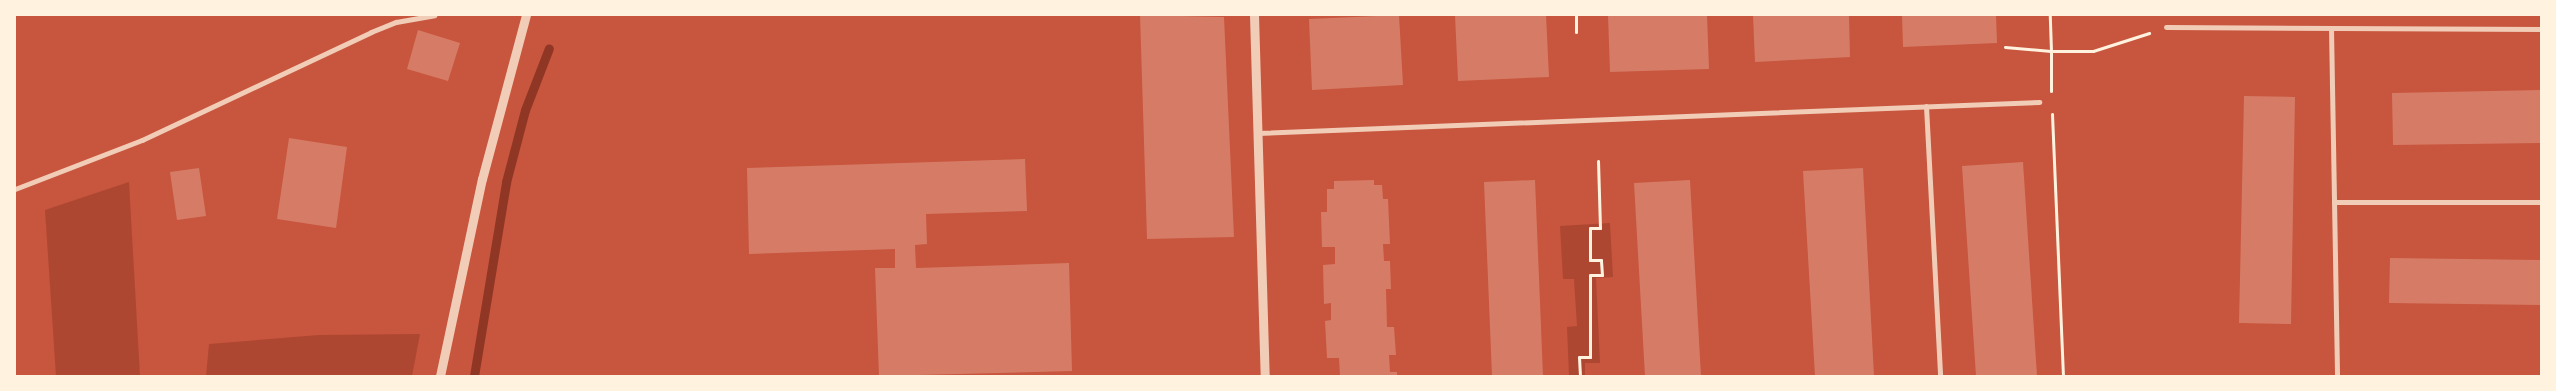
<!DOCTYPE html>
<html>
<head>
<meta charset="utf-8">
<style>
	body { margin:0 }
	#map { position:relative; width:2556px; height:391px; overflow:hidden; background:#c8553d; font-family:Arial,sans-serif }
	div>[style] { position:absolute }
	[style*='--x'] { left:calc(var(--x)*1px); top:calc(var(--y)*1px); width:calc(var(--w)*1px); rotate:calc(var(--a)*1deg) }
	.green>* { inset:0; background:#ae4732 }
	.stream>* { height:9px; margin:-4.5px; padding:0 4.5px; transform-origin:4.5px; border-radius:4.5px; background:#8f3625 }
	.building>* { inset:0; background:#d67c66 }
	.path>* { height:3px; margin:-1.5px; padding:0 1.5px; transform-origin:1.5px; border-radius:1.5px; background:#fff3e0 }
	.minor>* { height:5px; margin:-2.5px; padding:0 2.5px; transform-origin:2.5px; border-radius:2.5px; background:#f1ccb7 }
	.tertiary>* { height:9px; margin:-4.5px; padding:0 4.5px; transform-origin:4.5px; border-radius:4.5px; background:#f1ccb7 }
	span { translate:-50% -50%; white-space:nowrap; text-align:center; line-height:1.15; -webkit-text-stroke:4px #fff3e0; paint-order:stroke }
	.frame { position:absolute; inset:0; border:16px solid #fff3e0; pointer-events:none }
</style>
</head>
<body>
<div id="map">
	<div class="green">
		<i style="clip-path:polygon(129px 182px,140px 376px,56px 376px,45px 210px)"></i>
		<i style="clip-path:polygon(1610px 223px,1613px 277px,1596px 278px,1600px 363px,1585px 363px,1585px 376px,1569px 376px,1567px 327px,1577px 326px,1574px 279px,1563px 279px,1560px 226px)"></i>
		<i style="clip-path:polygon(420px 334px,412px 376px,206px 376px,209px 344px,319px 335px)"></i>
	</div>
	<div class="stream">
		<i style="--x:474;--y:376;--w:197;--a:-80.6"></i>
		<i style="--x:506;--y:182;--w:74;--a:-75.2"></i>
		<i style="--x:525;--y:110;--w:66;--a:-68.8"></i>
	</div>
	<div class="building">
		<i style="clip-path:polygon(1140px 15px,1224px 17px,1234px 237px,1147px 239px)"></i>
		<i style="clip-path:polygon(1399px 15px,1403px 85px,1312px 90px,1309px 19px)"></i>
		<i style="clip-path:polygon(1455px 15px,1546px 15px,1549px 77px,1458px 81px)"></i>
		<i style="clip-path:polygon(1608px 15px,1707px 15px,1709px 69px,1610px 72px)"></i>
		<i style="clip-path:polygon(1753px 15px,1849px 15px,1850px 57px,1755px 62px)"></i>
		<i style="clip-path:polygon(1902px 15px,1996px 15px,1997px 43px,1903px 47px)"></i>
		<i style="clip-path:polygon(418px 30px,460px 43px,448px 81px,407px 69px)"></i>
		<i style="clip-path:polygon(2541px 90px,2541px 143px,2393px 145px,2392px 93px)"></i>
		<i style="clip-path:polygon(2244px 96px,2295px 97px,2291px 324px,2239px 323px)"></i>
		<i style="clip-path:polygon(289px 138px,347px 147px,336px 228px,277px 219px)"></i>
		<i style="clip-path:polygon(1025px 159px,1027px 211px,926px 214px,927px 244px,915px 245px,916px 268px,1069px 263px,1072px 371px,879px 376px,875px 268px,895px 268px,895px 249px,749px 254px,747px 168px)"></i>
		<i style="clip-path:polygon(2023px 162px,2037px 376px,1976px 376px,1962px 166px)"></i>
		<i style="clip-path:polygon(199px 168px,206px 216px,177px 220px,170px 172px)"></i>
		<i style="clip-path:polygon(1863px 168px,1874px 376px,1815px 376px,1803px 171px)"></i>
		<i style="clip-path:polygon(1374px 180px,1374px 185px,1382px 185px,1383px 199px,1388px 199px,1390px 244px,1383px 244px,1384px 261px,1390px 261px,1391px 289px,1386px 289px,1387px 327px,1394px 327px,1396px 355px,1389px 355px,1390px 372px,1397px 372px,1397px 376px,1340px 376px,1339px 358px,1327px 358px,1325px 321px,1331px 320px,1331px 303px,1324px 304px,1323px 265px,1335px 264px,1335px 247px,1322px 247px,1321px 212px,1327px 212px,1327px 189px,1334px 189px,1334px 181px)"></i>
		<i style="clip-path:polygon(1535px 180px,1543px 376px,1492px 376px,1484px 182px)"></i>
		<i style="clip-path:polygon(1690px 180px,1701px 376px,1645px 376px,1634px 183px)"></i>
		<i style="clip-path:polygon(2390px 258px,2541px 260px,2541px 305px,2389px 303px)"></i>
	</div>
	<div class="path">
		<i style="--x:1576;--y:15;--w:17;--a:90"></i>
		<i style="--x:2005;--y:47;--w:46;--a:5"></i>
		<i style="--x:2051;--y:51;--w:36;--a:-92"></i>
		<i style="--x:2051;--y:91;--w:40;--a:-90"></i>
		<i style="--x:2051;--y:51;--w:42;--a:0"></i>
		<i style="--x:2093;--y:51;--w:59;--a:-17.8"></i>
		<i style="--x:2052;--y:114;--w:262;--a:87.6"></i>
		<i style="--x:1580;--y:376;--w:19;--a:-93"></i>
		<i style="--x:1579;--y:357;--w:11;--a:0"></i>
		<i style="--x:1590;--y:357;--w:82;--a:-90"></i>
		<i style="--x:1590;--y:275;--w:12;--a:0"></i>
		<i style="--x:1602;--y:275;--w:15;--a:-94"></i>
		<i style="--x:1601;--y:260;--w:11;--a:180"></i>
		<i style="--x:1590;--y:260;--w:32;--a:-90"></i>
		<i style="--x:1590;--y:228;--w:10;--a:0"></i>
		<i style="--x:1600;--y:228;--w:67;--a:-91.7"></i>
	</div>
	<div class="minor">
		<i style="--x:2166;--y:27;--w:375;--a:0.3"></i>
		<i style="--x:2331;--y:28;--w:348;--a:89"></i>
		<i style="--x:1926;--y:106;--w:270;--a:87"></i>
		<i style="--x:1257;--y:133;--w:783;--a:-2.27"></i>
		<i style="--x:15;--y:189;--w:136;--a:-21.1"></i>
		<i style="--x:142;--y:140;--w:253;--a:-25.2"></i>
		<i style="--x:371;--y:32;--w:27;--a:-22"></i>
		<i style="--x:396;--y:22;--w:39;--a:-10"></i>
		<i style="--x:2334;--y:202;--w:207;--a:0"></i>
	</div>
	<div class="tertiary">
		<i style="--x:1254;--y:15;--w:361;--a:88.3"></i>
		<i style="--x:440;--y:376;--w:201;--a:-78"></i>
		<i style="--x:482;--y:179;--w:170;--a:-75"></i>
	</div>
	<div class="frame"></div>
</div>
</body>
</html>
